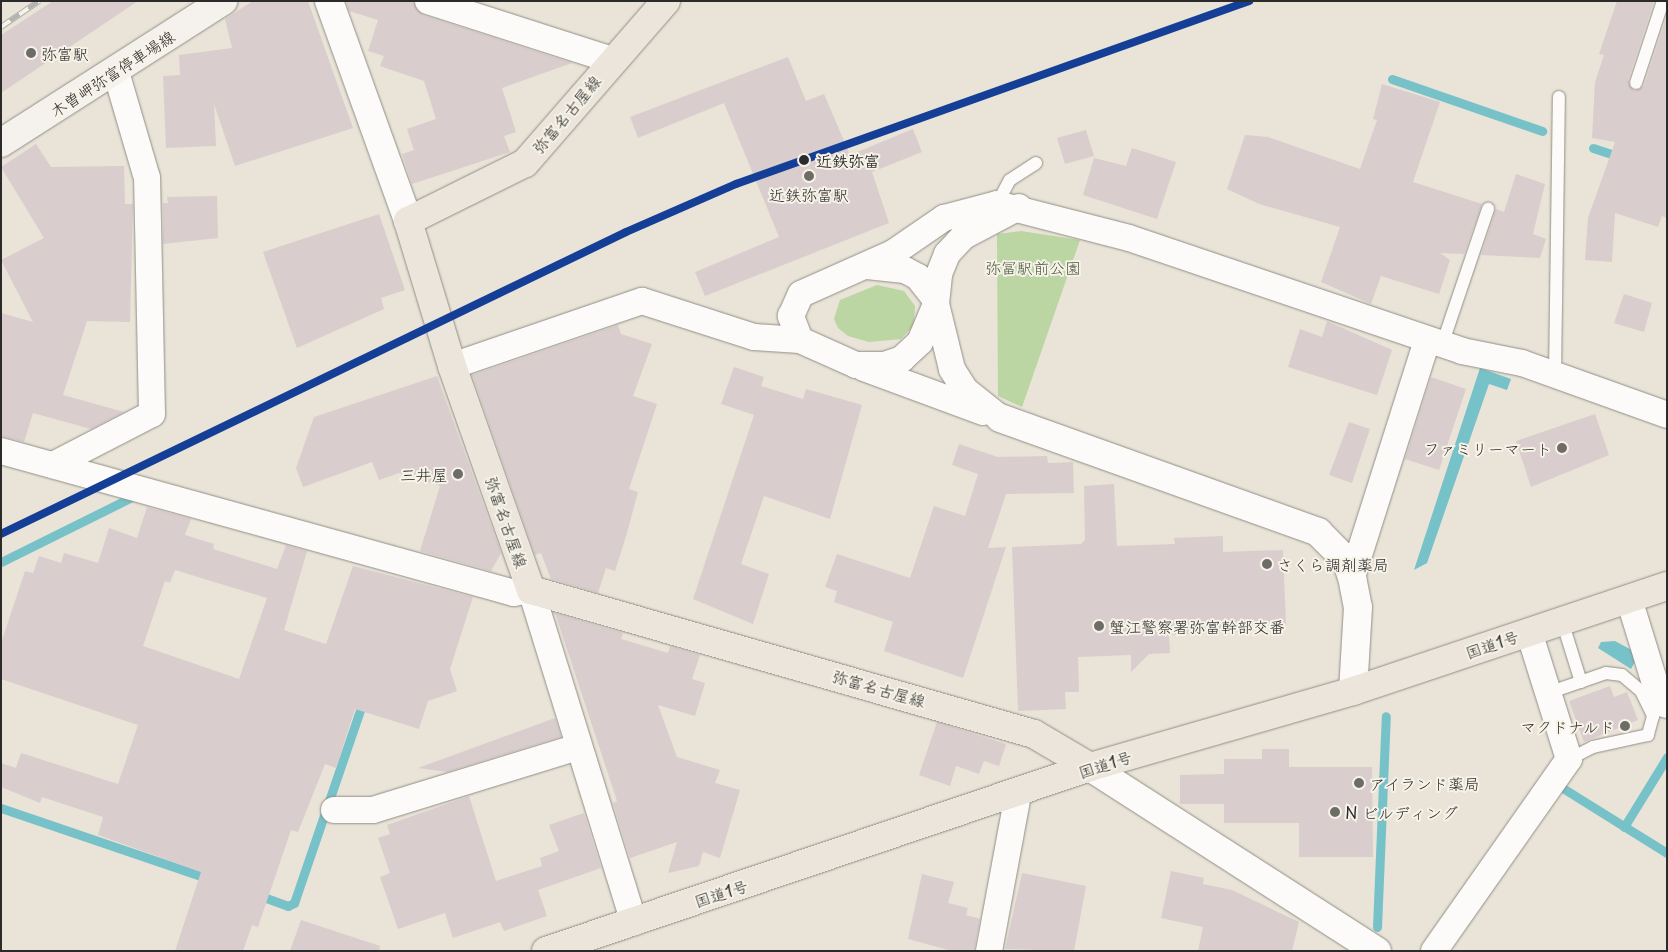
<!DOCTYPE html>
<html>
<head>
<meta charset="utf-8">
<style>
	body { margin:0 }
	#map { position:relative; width:1668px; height:952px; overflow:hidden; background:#e9e4d7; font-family:"Playpen Sans","Klee One",sans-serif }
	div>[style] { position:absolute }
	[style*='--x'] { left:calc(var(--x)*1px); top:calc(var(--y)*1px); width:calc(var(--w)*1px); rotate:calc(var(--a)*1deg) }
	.green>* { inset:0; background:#bbd5a3 }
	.water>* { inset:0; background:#76c2c8 }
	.stream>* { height:9px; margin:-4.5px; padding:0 4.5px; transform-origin:4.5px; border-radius:4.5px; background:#76c2c8 }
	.building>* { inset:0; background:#dacdcd }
	.roads { filter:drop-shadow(0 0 1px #908e87) drop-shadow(0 0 1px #908e87) }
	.service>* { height:12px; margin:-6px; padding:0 6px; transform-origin:6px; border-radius:6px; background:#fcfbf9 }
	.minor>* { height:26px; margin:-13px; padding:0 13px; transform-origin:13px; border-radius:13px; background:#fcfbf9 }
	.tertiary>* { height:28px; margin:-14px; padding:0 14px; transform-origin:14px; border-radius:14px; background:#fcfbf9 }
	.secondary>* { height:28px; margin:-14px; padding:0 14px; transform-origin:14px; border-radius:14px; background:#f5f2ee }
	.primary>* { height:28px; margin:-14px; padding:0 14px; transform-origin:14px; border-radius:14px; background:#ece5dc }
	.trunk>* { height:28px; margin:-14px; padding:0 14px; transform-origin:14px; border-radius:14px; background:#ece5dc }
	.rail>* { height:5.5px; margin-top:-2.75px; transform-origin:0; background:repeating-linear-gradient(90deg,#f7f3e8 0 11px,#b3b3b1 0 22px); box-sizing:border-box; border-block:1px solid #b3b3b1 }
	.rail-1>* { height:8px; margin:-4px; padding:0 4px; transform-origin:4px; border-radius:4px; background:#153f97 }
	.dots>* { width:14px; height:14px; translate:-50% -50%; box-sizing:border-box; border:2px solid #f7f3e8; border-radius:50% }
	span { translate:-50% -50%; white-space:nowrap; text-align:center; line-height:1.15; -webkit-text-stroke:4px #f7f3e8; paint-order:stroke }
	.poi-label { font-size:16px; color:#2b2b2b }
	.left { translate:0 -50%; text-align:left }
	.right { translate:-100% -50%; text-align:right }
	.street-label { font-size:16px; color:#2b2b2b }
	.stop-label { font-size:16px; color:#2b2b2b; font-weight:700 }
	.park-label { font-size:16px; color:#4b5a42 }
	.frame { position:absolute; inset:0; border:2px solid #2b2b2b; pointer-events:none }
</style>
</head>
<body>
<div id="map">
	<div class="green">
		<i style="clip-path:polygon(1021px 231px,1080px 240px,1022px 407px,998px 396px,997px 234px)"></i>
		<i style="clip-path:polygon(877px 285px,904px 291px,915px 306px,914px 325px,901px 339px,869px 342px,848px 336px,838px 328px,834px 319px,840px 300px)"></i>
	</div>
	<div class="water">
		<i style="clip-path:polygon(1480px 368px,1511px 379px,1507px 390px,1489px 384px,1427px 563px,1414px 570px)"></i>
		<i style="clip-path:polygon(1615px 641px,1639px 654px,1631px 669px,1598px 648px,1601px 642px)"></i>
	</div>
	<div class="stream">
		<i style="--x:1392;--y:79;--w:159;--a:19.1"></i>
		<i style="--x:1593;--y:148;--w:29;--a:18"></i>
		<i style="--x:1;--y:562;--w:146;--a:-26.4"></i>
		<i style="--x:1561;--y:787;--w:125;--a:31.9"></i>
		<i style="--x:1;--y:808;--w:221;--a:18.8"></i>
		<i style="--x:1624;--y:827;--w:82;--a:-58.4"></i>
		<i style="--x:258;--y:895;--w:32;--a:20"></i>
		<i style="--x:288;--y:906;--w:7;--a:-27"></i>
		<i style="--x:294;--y:903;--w:213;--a:-71.1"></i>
		<i style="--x:1377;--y:927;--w:211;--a:-87.6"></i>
	</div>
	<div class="building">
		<i style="clip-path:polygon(53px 1px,138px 1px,1px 93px,1px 35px)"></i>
		<i style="clip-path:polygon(253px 1px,308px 1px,353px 128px,235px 166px,214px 104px,216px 146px,166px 148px,163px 76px,180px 75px,179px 55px,232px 48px,225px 19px)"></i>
		<i style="clip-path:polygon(346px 1px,413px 1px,423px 15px,572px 63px,502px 88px,516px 132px,504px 136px,510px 152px,412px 184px,402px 154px,414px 150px,407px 129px,436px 119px,424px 81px,380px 66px,384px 56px,368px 51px,378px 20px,349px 11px)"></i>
		<i style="clip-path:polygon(1617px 1px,1654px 1px,1628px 80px,1634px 91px,1644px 86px,1667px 16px,1667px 218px,1662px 216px,1658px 227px,1615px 213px,1612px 262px,1585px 260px,1588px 218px,1615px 142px,1592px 138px,1595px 82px,1604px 55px,1599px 54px)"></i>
		<i style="clip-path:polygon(788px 57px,806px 101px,824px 94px,850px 155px,913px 129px,922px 152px,872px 172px,889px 223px,705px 296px,695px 272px,779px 237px,724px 103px,638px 138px,630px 117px)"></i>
		<i style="clip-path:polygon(1382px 84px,1440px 102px,1413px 182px,1482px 204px,1464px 254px,1440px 253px,1450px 260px,1439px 294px,1381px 276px,1371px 304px,1321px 282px,1340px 227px,1259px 204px,1227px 189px,1245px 135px,1268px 137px,1360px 169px,1377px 120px,1373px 119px)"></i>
		<i style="clip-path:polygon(1086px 130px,1094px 156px,1065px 164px,1057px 138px)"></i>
		<i style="clip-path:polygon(36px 144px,51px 167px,124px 166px,125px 204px,133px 204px,130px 322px,87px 321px,63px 395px,124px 412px,91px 429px,33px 413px,24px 442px,1px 436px,1px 313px,33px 322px,1px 260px,44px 238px,1px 167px)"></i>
		<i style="clip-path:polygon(1132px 148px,1176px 162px,1157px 219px,1083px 195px,1094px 158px,1126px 166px)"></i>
		<i style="clip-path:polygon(1516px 174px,1545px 184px,1533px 234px,1546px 239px,1540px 258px,1481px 255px,1496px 209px,1504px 212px)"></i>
		<i style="clip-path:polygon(217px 196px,218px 238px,163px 244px,163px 203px,168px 203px,167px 197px)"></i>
		<i style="clip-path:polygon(379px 214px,405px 290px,381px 298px,384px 309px,297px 348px,263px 252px)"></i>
		<i style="clip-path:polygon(1624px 294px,1652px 303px,1644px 332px,1614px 323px)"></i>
		<i style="clip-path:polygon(1327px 321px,1392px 350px,1377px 395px,1288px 367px,1300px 329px,1322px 337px)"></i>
		<i style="clip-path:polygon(618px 325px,621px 334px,652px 344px,633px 396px,657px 404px,629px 489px,638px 492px,627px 533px,615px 571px,606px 568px,598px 593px,551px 579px,541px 553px,535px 555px,472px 375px)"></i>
		<i style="clip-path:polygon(734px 367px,764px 377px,761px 386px,803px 399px,806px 389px,862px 405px,830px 519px,764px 496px,741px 564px,769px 574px,753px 624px,693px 599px,754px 415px,721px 404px)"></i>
		<i style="clip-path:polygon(437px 376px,501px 553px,491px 571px,420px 551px,440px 486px,399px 473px,379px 480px,372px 462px,303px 487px,296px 468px,314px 417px)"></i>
		<i style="clip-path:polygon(1431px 377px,1466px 389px,1439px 470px,1405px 459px)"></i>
		<i style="clip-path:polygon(1595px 414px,1609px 455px,1531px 487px,1516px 441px)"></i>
		<i style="clip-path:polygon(1349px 422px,1370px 429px,1352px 483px,1329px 475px)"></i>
		<i style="clip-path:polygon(959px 444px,998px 457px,1047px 456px,1048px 463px,1073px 462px,1074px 493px,1006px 494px,988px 548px,1006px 547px,963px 678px,884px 651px,893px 622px,834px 602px,837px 591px,825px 587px,837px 554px,910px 578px,934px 506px,965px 516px,978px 474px,952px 465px)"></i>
		<i style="clip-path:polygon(1114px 484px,1117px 546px,1175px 544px,1174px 538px,1223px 536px,1223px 552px,1283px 550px,1286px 624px,1248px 625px,1249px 631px,1169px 635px,1170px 653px,1149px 654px,1131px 672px,1131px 655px,1078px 657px,1079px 692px,1065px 692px,1066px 709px,1018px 711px,1012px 547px,1081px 544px,1085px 540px,1084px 486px)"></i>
		<i style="clip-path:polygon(evenodd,147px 507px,191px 519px,185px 535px,214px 544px,213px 549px,277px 569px,286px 545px,307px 551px,284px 630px,326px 644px,353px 566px,473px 597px,450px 669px,457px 691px,428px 701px,419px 729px,355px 709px,336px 768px,325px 764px,298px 832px,291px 830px,258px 927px,252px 925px,243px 951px,175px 951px,201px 872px,98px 835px,103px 817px,42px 797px,40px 803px,1px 787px,1px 763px,16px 768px,21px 753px,118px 784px,138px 725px,1px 679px,1px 643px,25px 571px,33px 573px,39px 556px,61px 563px,64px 553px,98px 563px,109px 528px,137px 538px,147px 507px,175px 570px,267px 598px,239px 679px,143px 646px,165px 581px,170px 583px,175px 570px)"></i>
		<i style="clip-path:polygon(555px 613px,623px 633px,621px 639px,668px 653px,670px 646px,700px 655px,692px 679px,705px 683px,695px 716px,658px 705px,677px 757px,720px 770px,715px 783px,740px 790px,720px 858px,703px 852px,699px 866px,668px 873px,677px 842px,630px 858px,613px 803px,617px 801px)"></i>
		<i style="clip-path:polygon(1610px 686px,1614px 697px,1627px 692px,1638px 720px,1584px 742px,1569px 701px)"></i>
		<i style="clip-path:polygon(555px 718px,561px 737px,447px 772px,418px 768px)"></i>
		<i style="clip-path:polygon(937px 722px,1006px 744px,999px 766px,984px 761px,979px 774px,956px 766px,950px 786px,919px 775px)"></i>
		<i style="clip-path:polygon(1262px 749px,1289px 749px,1289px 767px,1372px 767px,1373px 857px,1299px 857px,1299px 823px,1224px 823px,1224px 804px,1180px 804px,1180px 775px,1224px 774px,1224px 759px,1262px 759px)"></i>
		<i style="clip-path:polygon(469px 796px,496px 881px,542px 866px,540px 858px,559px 851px,549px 825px,584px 813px,601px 868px,538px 890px,547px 916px,504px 931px,500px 922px,453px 938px,445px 913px,398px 929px,380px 877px,390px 873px,378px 838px,390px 834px,387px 825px)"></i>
		<i style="clip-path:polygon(1171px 871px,1204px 878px,1203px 884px,1232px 890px,1299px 922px,1292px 951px,1198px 951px,1203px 927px,1161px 918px)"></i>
		<i style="clip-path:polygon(1022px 873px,1086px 886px,1074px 951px,1005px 949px)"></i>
		<i style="clip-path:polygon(922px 874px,954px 882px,948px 903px,968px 908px,966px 915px,980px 919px,974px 951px,952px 951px,908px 939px)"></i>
		<i style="clip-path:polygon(301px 920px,380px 946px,379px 951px,290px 951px)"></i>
	</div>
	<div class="roads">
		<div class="service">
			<i style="--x:1636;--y:83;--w:86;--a:-71.8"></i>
			<i style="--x:997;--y:204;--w:27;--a:-62"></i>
			<i style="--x:1010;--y:180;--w:31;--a:-33"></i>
			<i style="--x:1442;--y:345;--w:144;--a:-71.3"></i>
			<i style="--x:1555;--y:375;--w:278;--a:-89.2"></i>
			<i style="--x:1562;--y:621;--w:64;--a:72.7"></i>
			<i style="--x:1548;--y:693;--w:61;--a:-19"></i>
			<i style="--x:1606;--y:673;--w:16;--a:7"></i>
			<i style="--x:1622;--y:675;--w:25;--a:40"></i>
			<i style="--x:1641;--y:691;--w:28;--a:64"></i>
			<i style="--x:1653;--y:716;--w:20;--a:105"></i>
			<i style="--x:1648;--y:735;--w:56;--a:167.7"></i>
			<i style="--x:1593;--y:747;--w:27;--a:153"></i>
		</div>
		<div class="minor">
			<i style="--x:428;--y:1;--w:193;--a:17.8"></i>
			<i style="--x:867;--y:266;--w:38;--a:6"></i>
			<i style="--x:905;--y:270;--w:15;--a:28"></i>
			<i style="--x:918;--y:277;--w:29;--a:52"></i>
			<i style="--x:936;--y:304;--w:41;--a:112.8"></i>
			<i style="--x:920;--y:342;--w:25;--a:137"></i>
			<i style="--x:902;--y:359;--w:18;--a:161"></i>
			<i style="--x:885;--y:365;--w:29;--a:180"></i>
			<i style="--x:856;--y:365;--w:61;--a:-155.9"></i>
			<i style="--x:800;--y:340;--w:26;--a:-111"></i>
			<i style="--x:791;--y:316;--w:24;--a:-66"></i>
			<i style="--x:801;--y:294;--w:101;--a:-24"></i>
			<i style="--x:893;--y:253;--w:62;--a:-34.5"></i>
			<i style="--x:944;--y:218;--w:55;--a:-14.8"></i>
			<i style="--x:997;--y:204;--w:136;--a:14.4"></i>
			<i style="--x:1129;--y:238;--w:352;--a:18.7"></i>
			<i style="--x:1462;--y:351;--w:61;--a:11.3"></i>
			<i style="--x:1522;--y:363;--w:154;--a:19.7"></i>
			<i style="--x:452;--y:366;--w:201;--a:-18.9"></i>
			<i style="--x:642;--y:301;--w:118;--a:17.8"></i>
			<i style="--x:754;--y:337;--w:46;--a:3.7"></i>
			<i style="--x:864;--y:368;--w:127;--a:20.3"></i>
			<i style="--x:1000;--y:418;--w:45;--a:-141.3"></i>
			<i style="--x:965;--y:390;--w:25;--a:-122"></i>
			<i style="--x:952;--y:369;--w:67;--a:-103.8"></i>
			<i style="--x:936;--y:304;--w:30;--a:-84"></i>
			<i style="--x:939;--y:274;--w:22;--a:-68"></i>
			<i style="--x:947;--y:254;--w:25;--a:-47"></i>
			<i style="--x:964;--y:236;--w:62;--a:-27.8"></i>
			<i style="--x:1;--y:451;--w:532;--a:15.47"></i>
			<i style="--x:514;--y:593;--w:17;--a:-10"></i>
			<i style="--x:531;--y:590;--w:348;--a:72.8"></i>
			<i style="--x:53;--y:465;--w:111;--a:-27.3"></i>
			<i style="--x:152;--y:414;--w:236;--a:-91.2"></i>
			<i style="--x:147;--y:178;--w:110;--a:-106.3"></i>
			<i style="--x:1352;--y:577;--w:249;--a:-72.4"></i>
			<i style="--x:1629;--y:599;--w:109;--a:72.9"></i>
			<i style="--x:1661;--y:703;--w:6;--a:18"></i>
			<i style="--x:334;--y:810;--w:39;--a:0"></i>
			<i style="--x:373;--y:810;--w:214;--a:-17.1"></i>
			<i style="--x:989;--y:951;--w:160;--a:-79.5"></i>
			<i style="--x:1434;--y:951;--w:235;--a:-54.9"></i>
			<i style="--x:1569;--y:759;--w:133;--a:-107.5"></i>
		</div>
		<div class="tertiary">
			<i style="--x:329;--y:1;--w:234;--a:70.2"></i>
			<i style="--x:1000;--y:418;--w:338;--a:19.7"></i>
			<i style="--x:1318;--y:532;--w:40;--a:45"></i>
			<i style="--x:1346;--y:560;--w:18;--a:71"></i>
			<i style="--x:1352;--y:577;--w:31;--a:79"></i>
			<i style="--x:1358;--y:607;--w:84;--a:93.4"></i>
			<i style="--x:1090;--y:767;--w:341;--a:32.7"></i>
		</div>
		<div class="secondary">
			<i style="--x:1;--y:143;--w:264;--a:-32.6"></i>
		</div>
		<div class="primary">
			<i style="--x:666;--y:1;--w:215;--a:131"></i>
			<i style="--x:525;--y:163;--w:131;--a:153.6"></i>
			<i style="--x:408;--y:221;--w:152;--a:73.1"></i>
			<i style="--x:452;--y:366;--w:238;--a:70.6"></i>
			<i style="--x:531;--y:590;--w:523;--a:15.98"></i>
			<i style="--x:1034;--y:734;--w:65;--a:30.5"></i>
		</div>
		<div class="trunk">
			<i style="--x:546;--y:951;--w:574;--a:-18.69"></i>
			<i style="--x:1090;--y:767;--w:274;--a:-16.1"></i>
			<i style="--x:1353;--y:691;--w:331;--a:-18.5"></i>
		</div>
	</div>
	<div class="rail">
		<i style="--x:1;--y:27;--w:46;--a:-34.4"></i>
	</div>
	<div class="rail-1">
		<i style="--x:1;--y:534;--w:694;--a:-25.79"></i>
		<i style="--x:626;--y:232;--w:120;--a:-23.6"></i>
		<i style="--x:736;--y:184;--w:545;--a:-19.63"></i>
	</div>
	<div class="dots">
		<i style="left:31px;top:53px;background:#6e6c67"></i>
		<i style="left:804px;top:160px;background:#2b2b2b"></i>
		<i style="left:809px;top:176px;background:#6e6c67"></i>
		<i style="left:1562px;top:448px;background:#6e6c67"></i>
		<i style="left:458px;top:474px;background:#6e6c67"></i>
		<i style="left:1267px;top:564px;background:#6e6c67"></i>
		<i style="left:1099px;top:626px;background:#6e6c67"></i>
		<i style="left:1625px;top:726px;background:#6e6c67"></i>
		<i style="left:1359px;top:783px;background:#6e6c67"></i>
		<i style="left:1335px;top:812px;background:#6e6c67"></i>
	</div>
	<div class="poi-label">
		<span class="left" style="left:41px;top:53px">弥富駅</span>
		<span style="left:809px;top:194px">近鉄弥富駅</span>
		<span class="right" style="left:1552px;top:448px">ファミリーマート</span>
		<span class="right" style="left:448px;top:474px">三井屋</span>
		<span class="left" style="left:1277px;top:564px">さくら調剤薬局</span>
		<span class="left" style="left:1109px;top:626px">蟹江警察署弥富幹部交番</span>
		<span class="right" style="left:1615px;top:726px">マクドナルド</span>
		<span class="left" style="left:1369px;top:783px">アイランド薬局</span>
		<span class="left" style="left:1345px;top:812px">N ビルディング</span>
	</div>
	<div class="street-label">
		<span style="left:112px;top:73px;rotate:-33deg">木曽岬弥富停車場線</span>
		<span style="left:566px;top:114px;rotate:-50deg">弥富名古屋線</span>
		<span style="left:507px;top:522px;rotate:71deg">弥富名古屋線</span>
		<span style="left:1492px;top:644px;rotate:-19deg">国道1号</span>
		<span style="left:879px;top:688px;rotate:16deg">弥富名古屋線</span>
		<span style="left:1105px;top:764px;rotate:-18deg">国道1号</span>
		<span style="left:721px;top:893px;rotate:-18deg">国道1号</span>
	</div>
	<div class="stop-label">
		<span class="left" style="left:816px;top:160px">近鉄弥富</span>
	</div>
	<div class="park-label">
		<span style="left:1033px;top:267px">弥冨駅前公園</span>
	</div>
	<div class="frame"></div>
</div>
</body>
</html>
